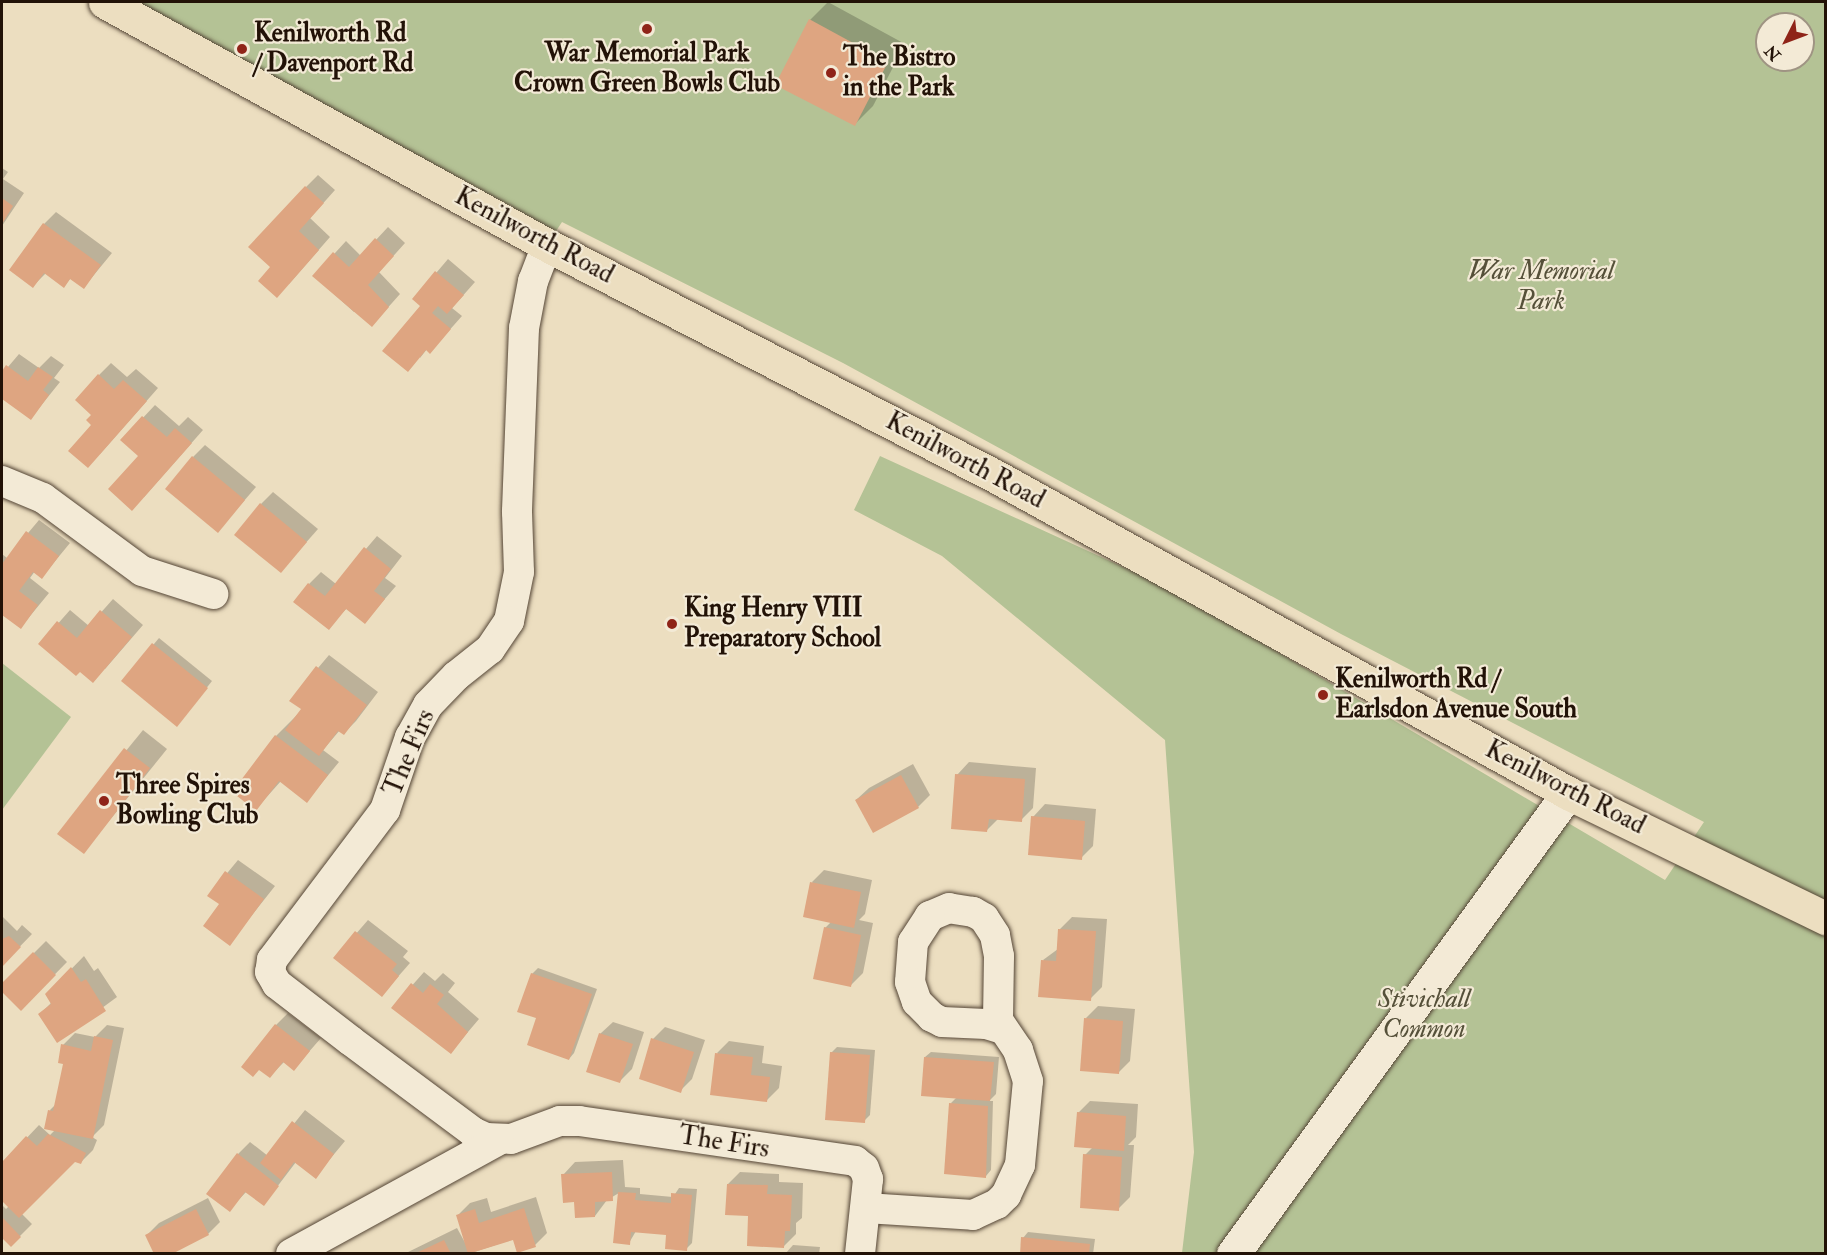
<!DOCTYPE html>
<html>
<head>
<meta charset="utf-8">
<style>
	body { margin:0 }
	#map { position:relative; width:1827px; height:1255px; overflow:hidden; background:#ecdec0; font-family:"IM FELL Double Pica",serif }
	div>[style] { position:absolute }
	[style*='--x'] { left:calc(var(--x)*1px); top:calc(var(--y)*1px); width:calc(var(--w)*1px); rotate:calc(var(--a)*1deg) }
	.green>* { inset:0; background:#b4c295 }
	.shadow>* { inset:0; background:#0003 }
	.building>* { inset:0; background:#dea581 }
	.roads { filter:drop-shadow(0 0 2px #544535) drop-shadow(0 0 2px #544535) }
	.street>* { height:30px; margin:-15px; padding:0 15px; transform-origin:15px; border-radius:15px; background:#f3ead6 }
	.secondary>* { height:33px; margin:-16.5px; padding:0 16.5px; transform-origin:16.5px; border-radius:16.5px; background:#f3ead6 }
	.primary>* { height:33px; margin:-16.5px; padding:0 16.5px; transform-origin:16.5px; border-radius:16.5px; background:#ecdec0 }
	.dots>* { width:16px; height:16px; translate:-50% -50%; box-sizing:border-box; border:3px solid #f3ead6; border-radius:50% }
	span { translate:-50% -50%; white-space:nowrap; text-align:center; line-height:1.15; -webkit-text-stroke:4.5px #f3ead6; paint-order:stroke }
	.poi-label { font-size:26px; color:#221207; font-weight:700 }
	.left { translate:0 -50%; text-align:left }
	.street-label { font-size:26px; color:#221207 }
	.park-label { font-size:26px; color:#555039; font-style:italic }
	.frame { position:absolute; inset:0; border:3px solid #221207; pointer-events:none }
	.north { position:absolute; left:1755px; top:12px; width:60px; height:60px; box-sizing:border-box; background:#f3ead6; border:2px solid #9f9483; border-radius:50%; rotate:228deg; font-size:16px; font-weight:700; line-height:24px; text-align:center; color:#221207 }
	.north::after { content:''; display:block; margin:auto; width:21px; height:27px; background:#8f2418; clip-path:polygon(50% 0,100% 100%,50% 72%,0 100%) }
</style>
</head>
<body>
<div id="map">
	<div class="green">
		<i style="clip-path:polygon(evenodd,105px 2px,1825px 2px,1825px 1253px,1182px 1253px,1194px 1152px,1165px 740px,942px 556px,854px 510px,880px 456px,1169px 588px,1665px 880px,1704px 822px,1341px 634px,843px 363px,562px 222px,547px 245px,105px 2px,1767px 24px,1803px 24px,1803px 60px,1767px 60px,1767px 24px)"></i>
		<i style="clip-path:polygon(2px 663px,71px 717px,2px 810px)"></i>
	</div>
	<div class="shadow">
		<i style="clip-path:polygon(828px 2px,905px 44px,873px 106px,855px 124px,810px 20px)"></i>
		<i style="clip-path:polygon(2px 168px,8px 172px,3px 179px,24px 193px,2px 226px)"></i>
		<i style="clip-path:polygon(318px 175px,335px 190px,310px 218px,330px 237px,289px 284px,272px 267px,306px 187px)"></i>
		<i style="clip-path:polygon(56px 212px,112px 253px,84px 287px,71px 278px,64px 286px,46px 273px,33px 286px,44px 224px)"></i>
		<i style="clip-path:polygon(388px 227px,405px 243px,379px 272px,400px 294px,384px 312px,354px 312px,314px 276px,346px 241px,361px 256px)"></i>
		<i style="clip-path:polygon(448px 259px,475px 282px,452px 308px,462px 316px,430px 352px,427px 349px,420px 358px,422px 306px,414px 299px)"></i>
		<i style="clip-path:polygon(19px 354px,39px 368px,51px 356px,64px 365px,54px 378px,60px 382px,31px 418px,2px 397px,2px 374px)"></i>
		<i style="clip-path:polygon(111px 363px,127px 377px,136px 369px,158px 388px,100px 454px,93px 415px,99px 375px)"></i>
		<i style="clip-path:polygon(155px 405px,179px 426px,188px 417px,203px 430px,144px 497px,140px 456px,122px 440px)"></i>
		<i style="clip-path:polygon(205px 445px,256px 487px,218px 531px,193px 457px)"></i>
		<i style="clip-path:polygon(273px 492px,318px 529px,281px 571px,261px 504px)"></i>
		<i style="clip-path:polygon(39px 520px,70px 543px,42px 577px,35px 571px,30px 578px,49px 593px,21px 627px,2px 613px,2px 554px,7px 558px)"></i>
		<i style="clip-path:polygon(377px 536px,402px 556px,385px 578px,396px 586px,365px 622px,347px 608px,328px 628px,309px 584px,321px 572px,336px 584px)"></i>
		<i style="clip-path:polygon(113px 599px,143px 625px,105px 669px,40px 644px,70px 610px,89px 626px)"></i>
		<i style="clip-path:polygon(159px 638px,212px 681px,182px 719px,123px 681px)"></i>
		<i style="clip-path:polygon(329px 655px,378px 692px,356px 721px,344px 733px,340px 730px,323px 750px,339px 762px,307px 801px,281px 781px,256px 809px,234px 791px,276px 736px,303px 709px,291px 700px)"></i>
		<i style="clip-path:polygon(143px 730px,167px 749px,84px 852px,59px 833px)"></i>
		<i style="clip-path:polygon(969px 762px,1036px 768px,1033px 808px,1021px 820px,999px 818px,987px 830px,957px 775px)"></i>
		<i style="clip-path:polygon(913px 764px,930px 795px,918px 807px,856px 800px,869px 788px)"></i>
		<i style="clip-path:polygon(1045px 804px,1096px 809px,1093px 846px,1081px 858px,1033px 817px)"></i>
		<i style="clip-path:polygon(238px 860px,275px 886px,229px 944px,221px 904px,209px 895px)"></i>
		<i style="clip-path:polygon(824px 870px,872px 880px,865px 914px,859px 920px,873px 923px,863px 973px,851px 985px,825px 928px,832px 921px,812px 882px)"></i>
		<i style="clip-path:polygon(2px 916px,17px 931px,22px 925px,32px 934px,2px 965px)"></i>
		<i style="clip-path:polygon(1072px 917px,1107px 919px,1102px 987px,1090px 999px,1043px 960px,1058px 949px,1060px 929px)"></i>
		<i style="clip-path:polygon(368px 920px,408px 951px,403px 957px,410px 963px,382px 995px,335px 958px)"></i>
		<i style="clip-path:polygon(46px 941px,67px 962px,21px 1009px,2px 985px)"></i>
		<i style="clip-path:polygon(84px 956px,94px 971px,98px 968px,117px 997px,57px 1041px,40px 1014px,52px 1002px,47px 994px)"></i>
		<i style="clip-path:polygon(538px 968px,597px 989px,574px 1053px,569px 1059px,538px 1017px,532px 974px)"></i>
		<i style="clip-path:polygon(424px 972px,435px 981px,443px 973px,455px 983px,448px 992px,479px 1019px,451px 1052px,393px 1007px)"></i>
		<i style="clip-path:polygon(1098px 1006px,1135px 1009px,1130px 1061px,1118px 1073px,1086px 1018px)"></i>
		<i style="clip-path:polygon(288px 1013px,321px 1038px,294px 1069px,285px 1061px,270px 1076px,276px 1025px)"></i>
		<i style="clip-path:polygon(613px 1022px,644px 1032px,632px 1069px,620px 1081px,600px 1034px)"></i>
		<i style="clip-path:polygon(107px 1025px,124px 1028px,104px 1125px,92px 1137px,97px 1140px,93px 1150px,81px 1162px,75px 1160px,22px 1214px,32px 1224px,11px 1245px,2px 1236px,2px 1205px,6px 1209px,9px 1206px,2px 1199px,2px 1164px,39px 1125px,50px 1135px,55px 1130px,50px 1110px,56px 1104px,65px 1063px,63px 1045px,75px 1033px,95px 1037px)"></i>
		<i style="clip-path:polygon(665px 1027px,705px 1040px,692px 1079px,680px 1091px,653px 1039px)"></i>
		<i style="clip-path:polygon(729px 1041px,764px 1046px,762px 1063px,782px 1066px,779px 1088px,767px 1100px,717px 1053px)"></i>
		<i style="clip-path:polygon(837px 1047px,875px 1050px,870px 1115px,864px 1121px,831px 1053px)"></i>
		<i style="clip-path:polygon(931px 1052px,999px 1057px,996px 1094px,989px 1101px,993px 1101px,991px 1170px,986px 1176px,951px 1103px,957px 1097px,925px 1057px)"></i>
		<i style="clip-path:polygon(1090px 1101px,1138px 1104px,1136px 1137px,1128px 1145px,1134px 1145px,1130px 1197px,1118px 1209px,1085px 1155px,1093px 1147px,1078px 1113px)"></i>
		<i style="clip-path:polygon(305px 1110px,345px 1141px,315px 1177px,296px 1162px,264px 1204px,247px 1191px,229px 1210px,238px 1154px,250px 1142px,268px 1156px)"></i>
		<i style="clip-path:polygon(623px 1160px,625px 1187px,640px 1188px,640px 1194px,673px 1197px,679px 1188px,697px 1189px,692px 1243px,686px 1249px,668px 1234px,636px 1231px,629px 1243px,619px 1193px,607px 1200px,595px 1216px,575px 1201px,563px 1175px,575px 1162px)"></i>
		<i style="clip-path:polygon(740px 1172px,779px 1174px,779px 1182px,803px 1183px,802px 1218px,796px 1223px,796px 1234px,784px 1246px,728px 1184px)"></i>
		<i style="clip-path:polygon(536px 1197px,547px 1233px,535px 1245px,514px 1239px,468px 1254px,404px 1254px,457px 1228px,468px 1248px,458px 1215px,470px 1203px,487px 1198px,491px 1212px)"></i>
		<i style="clip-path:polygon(208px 1198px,220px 1222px,208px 1234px,147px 1235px,159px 1223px)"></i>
		<i style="clip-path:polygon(1028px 1232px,1095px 1239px,1093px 1254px,1021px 1254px,1023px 1238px)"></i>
		<i style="clip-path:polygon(793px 1245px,820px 1247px,819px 1254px,785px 1254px)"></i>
	</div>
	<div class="building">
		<i style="clip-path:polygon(809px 19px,888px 62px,855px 126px,775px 85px)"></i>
		<i style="clip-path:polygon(305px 186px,324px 203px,299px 231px,319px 250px,277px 298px,258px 281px,270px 267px,248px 247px)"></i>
		<i style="clip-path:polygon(2px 198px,13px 206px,2px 224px)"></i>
		<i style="clip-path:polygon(43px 223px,101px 265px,84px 289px,70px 279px,64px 288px,44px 273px,33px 288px,9px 270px)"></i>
		<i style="clip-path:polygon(375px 238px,394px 256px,368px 285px,389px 307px,372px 327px,312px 276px,333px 252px,349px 267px)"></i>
		<i style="clip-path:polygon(435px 271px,464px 295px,447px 314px,438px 306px,432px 313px,451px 329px,430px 354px,426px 350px,408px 372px,382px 351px,420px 306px,412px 299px)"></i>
		<i style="clip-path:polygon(6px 365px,28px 381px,38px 367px,53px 377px,43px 390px,49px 395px,31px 420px,2px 399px,2px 371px)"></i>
		<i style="clip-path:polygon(98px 374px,114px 389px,123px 380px,147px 401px,88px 468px,68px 451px,91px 425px,86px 420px,91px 415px,75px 400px)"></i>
		<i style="clip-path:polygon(142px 416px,167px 437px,175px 428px,192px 443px,132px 511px,108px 489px,138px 456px,120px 440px)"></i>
		<i style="clip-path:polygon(192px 456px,245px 500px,218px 533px,165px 489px)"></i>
		<i style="clip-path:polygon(260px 503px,307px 542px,281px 573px,234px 535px)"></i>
		<i style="clip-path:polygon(26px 531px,59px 556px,42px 579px,33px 572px,19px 591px,38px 605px,21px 629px,2px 615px,2px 564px)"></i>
		<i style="clip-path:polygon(364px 547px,391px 569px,374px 591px,385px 599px,365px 624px,346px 609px,329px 630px,293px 602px,308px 583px,325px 596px)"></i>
		<i style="clip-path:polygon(100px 610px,132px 637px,93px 683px,80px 672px,76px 676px,38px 644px,57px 621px,77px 638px)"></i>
		<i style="clip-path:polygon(152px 643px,208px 688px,177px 727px,121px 681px)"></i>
		<i style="clip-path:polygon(316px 666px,367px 705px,344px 735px,338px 731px,319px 756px,285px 730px,301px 709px,289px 701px)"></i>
		<i style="clip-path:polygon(275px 735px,328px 775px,307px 803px,279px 781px,256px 811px,232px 792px)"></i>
		<i style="clip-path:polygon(124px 748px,150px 768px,84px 854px,57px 834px)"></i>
		<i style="clip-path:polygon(955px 774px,1025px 779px,1022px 822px,989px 819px,987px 832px,951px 829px)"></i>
		<i style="clip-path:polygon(901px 775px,919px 808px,873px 833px,855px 800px)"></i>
		<i style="clip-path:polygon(1031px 816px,1085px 821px,1082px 860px,1028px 855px)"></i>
		<i style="clip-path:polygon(225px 871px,264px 899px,230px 946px,203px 926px,219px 904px,207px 896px)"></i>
		<i style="clip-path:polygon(810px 882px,861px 892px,854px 928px,803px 917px)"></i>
		<i style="clip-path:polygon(824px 927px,861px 935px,851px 987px,813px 979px)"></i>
		<i style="clip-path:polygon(1058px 929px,1096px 931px,1091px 1001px,1038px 997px,1041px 960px,1056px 961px)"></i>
		<i style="clip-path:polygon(355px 931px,397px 964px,392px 970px,399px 976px,382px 997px,333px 958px)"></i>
		<i style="clip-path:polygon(9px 936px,21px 947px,2px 967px,2px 939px)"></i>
		<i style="clip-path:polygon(33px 952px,56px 975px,21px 1011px,2px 992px,2px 983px)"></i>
		<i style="clip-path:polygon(71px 967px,81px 982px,86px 979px,106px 1011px,57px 1043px,38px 1014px,51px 1004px,45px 994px)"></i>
		<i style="clip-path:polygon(531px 973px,592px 994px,569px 1060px,527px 1045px,536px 1018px,517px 1012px)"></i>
		<i style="clip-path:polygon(411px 983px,423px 993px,430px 984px,444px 995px,437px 1004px,468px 1032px,451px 1054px,391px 1008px)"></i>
		<i style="clip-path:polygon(1084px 1018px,1123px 1021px,1119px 1074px,1080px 1071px)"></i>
		<i style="clip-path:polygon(275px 1024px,310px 1051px,294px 1071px,283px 1062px,270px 1078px,259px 1070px,253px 1077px,241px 1067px)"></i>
		<i style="clip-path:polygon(599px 1033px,633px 1044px,620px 1083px,586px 1072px)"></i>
		<i style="clip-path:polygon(94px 1036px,113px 1040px,93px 1139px,44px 1129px,48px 1110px,53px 1111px,63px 1064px,58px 1063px,61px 1044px,91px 1051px)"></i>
		<i style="clip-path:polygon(651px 1038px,694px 1052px,681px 1093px,639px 1079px)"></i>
		<i style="clip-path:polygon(830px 1052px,870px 1055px,865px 1123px,825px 1120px)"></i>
		<i style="clip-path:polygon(715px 1053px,753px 1057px,751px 1075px,770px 1077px,767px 1102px,710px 1095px)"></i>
		<i style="clip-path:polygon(924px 1057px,994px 1062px,990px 1101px,921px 1096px)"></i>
		<i style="clip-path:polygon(949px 1103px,988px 1106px,986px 1178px,944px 1174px)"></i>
		<i style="clip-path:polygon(1077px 1112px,1126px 1116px,1124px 1151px,1074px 1147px)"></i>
		<i style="clip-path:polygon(292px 1121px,334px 1154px,316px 1179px,294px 1162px,281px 1180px,260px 1163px)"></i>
		<i style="clip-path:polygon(48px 1134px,86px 1153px,81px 1164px,75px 1162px,19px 1218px,2px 1201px,2px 1162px,26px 1136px,37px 1146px)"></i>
		<i style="clip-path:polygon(237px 1153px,279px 1186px,264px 1206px,245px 1192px,230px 1212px,206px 1194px)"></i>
		<i style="clip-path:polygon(1083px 1154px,1122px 1157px,1119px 1211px,1080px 1208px)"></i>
		<i style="clip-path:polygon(612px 1172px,613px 1201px,595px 1202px,595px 1217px,575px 1218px,574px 1202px,563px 1203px,561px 1174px)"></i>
		<i style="clip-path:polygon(727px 1184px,768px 1185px,767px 1194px,792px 1195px,790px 1231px,785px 1231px,784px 1248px,747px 1246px,748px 1216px,725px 1215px)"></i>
		<i style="clip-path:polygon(618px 1192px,636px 1193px,635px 1200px,671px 1203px,671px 1193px,692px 1195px,687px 1251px,665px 1249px,666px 1235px,631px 1232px,630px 1245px,613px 1243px)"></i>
		<i style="clip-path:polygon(524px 1208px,536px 1247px,517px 1253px,513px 1240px,468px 1254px,456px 1215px,475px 1209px,479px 1223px)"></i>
		<i style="clip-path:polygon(196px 1209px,209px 1235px,172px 1254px,154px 1254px,145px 1235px)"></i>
		<i style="clip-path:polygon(2px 1217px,21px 1237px,11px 1247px,2px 1238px)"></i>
		<i style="clip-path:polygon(1021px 1237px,1090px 1244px,1089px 1254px,1020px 1254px)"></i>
		<i style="clip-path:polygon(444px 1240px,451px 1254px,414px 1254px)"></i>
	</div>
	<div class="roads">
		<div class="street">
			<i style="--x:547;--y:245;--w:39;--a:111"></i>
			<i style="--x:533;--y:281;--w:48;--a:100.8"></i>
			<i style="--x:524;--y:328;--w:184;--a:92.2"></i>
			<i style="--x:517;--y:512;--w:60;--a:88.1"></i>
			<i style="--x:519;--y:572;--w:50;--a:101.5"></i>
			<i style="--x:509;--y:621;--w:34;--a:124"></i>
			<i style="--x:490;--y:649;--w:43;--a:141.5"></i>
			<i style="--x:456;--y:676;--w:40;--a:134"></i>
			<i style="--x:428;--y:705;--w:37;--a:119"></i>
			<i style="--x:410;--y:737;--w:77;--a:108.9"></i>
			<i style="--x:385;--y:810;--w:188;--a:127"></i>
			<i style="--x:272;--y:960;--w:12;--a:99"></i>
			<i style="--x:270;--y:972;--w:14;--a:60"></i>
			<i style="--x:277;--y:984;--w:93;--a:37.6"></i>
			<i style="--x:351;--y:1041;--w:152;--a:36.7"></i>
			<i style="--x:473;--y:1132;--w:14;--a:25"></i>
			<i style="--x:486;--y:1138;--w:25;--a:2"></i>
			<i style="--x:511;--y:1139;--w:52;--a:-20.2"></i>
			<i style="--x:560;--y:1121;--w:19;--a:0"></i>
			<i style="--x:579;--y:1121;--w:279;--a:8.2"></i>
			<i style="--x:855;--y:1161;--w:11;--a:38"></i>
			<i style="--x:864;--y:1168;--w:12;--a:70"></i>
			<i style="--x:868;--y:1179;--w:75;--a:96.1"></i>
			<i style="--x:2;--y:481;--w:44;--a:22.5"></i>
			<i style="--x:43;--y:498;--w:123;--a:36.4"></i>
			<i style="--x:142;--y:571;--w:75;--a:17.9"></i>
			<i style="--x:866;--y:1208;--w:107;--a:3.7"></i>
			<i style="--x:973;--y:1215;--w:26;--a:-25"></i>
			<i style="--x:997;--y:1204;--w:13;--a:-45"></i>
			<i style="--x:1006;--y:1195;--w:33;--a:-65"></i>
			<i style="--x:1020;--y:1165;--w:84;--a:-84.6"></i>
			<i style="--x:1028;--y:1081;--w:33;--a:-108"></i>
			<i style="--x:1018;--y:1050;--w:36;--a:-124"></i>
			<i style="--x:998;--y:1020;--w:64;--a:-89.1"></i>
			<i style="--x:999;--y:956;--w:21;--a:-101"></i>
			<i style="--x:995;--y:935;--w:20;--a:-123"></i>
			<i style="--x:984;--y:918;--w:13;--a:-151"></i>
			<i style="--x:973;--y:912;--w:24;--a:-171"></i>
			<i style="--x:949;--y:908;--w:21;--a:157"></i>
			<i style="--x:930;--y:916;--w:31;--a:123"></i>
			<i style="--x:913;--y:942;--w:40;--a:94.3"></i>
			<i style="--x:910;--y:982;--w:21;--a:71"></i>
			<i style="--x:917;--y:1002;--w:21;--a:45"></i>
			<i style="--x:932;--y:1017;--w:11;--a:27"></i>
			<i style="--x:942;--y:1022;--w:44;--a:2.6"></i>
			<i style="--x:986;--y:1024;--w:17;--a:17"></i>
			<i style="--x:291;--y:1254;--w:237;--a:-28.7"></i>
		</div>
		<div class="secondary">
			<i style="--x:1233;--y:1254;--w:570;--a:-53.99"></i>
		</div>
		<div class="primary">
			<i style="--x:105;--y:2;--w:504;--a:28.8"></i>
			<i style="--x:547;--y:245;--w:504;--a:27.28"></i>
			<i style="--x:995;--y:476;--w:655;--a:28.95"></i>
			<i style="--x:1568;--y:793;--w:287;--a:25.9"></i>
		</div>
	</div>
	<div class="dots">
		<i style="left:647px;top:29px;background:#8f2418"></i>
		<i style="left:242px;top:49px;background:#8f2418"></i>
		<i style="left:831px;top:73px;background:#8f2418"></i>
		<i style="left:672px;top:624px;background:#8f2418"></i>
		<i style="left:1323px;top:695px;background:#8f2418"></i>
		<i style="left:104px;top:801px;background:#8f2418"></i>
	</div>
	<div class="poi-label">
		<span class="left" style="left:254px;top:49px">Kenilworth Rd<br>/ Davenport Rd</span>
		<span style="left:647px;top:69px">War Memorial Park<br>Crown Green Bowls Club</span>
		<span class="left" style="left:843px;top:73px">The Bistro<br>in the Park</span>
		<span class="left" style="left:684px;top:624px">King Henry VIII<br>Preparatory School</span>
		<span class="left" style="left:1335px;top:695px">Kenilworth Rd /<br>Earlsdon Avenue South</span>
		<span class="left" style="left:116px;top:801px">Three Spires<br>Bowling Club</span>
	</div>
	<div class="street-label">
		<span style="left:534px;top:236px;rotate:28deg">Kenilworth Road</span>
		<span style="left:965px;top:461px;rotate:28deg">Kenilworth Road</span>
		<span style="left:410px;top:753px;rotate:-67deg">The Firs</span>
		<span style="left:1565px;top:788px;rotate:27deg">Kenilworth Road</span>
		<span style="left:724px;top:1143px;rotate:9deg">The Firs</span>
	</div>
	<div class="park-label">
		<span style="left:1541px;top:287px">War Memorial<br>Park</span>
		<span style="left:1424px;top:1015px">Stivichall<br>Common</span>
	</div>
	<div class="frame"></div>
	<div class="north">N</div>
</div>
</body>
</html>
